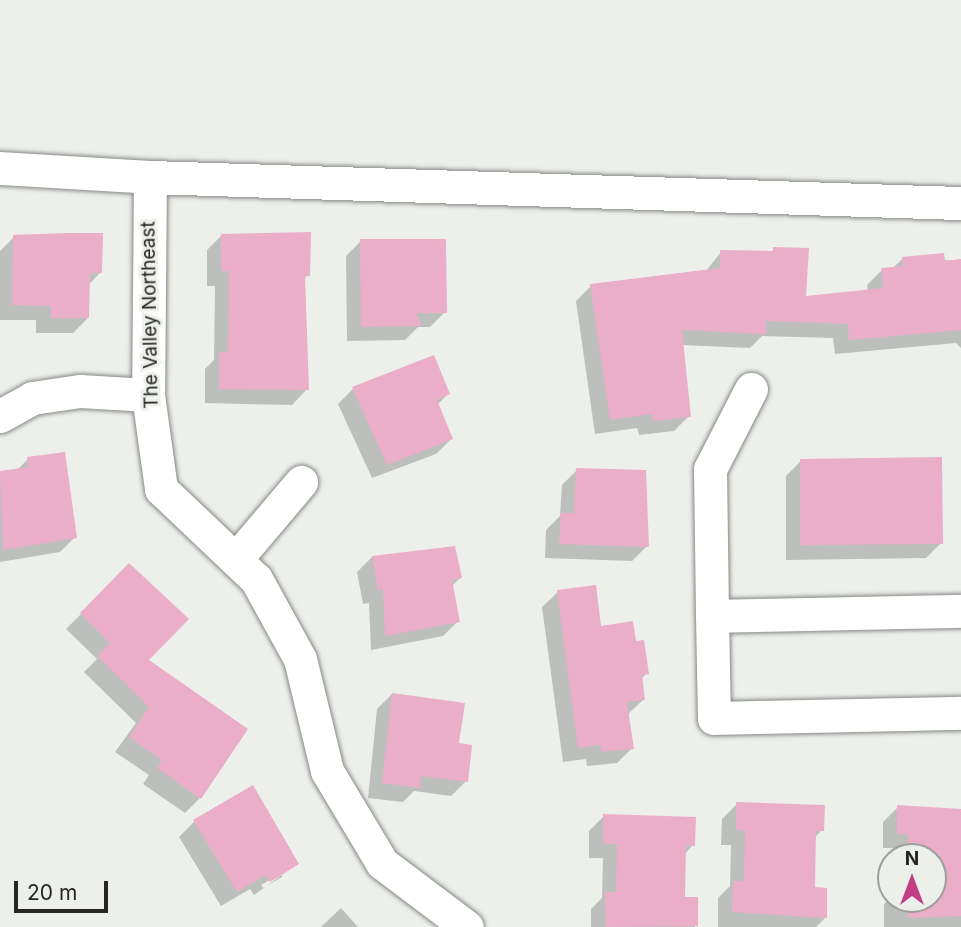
<!DOCTYPE html>
<html>
<head>
<meta charset="utf-8">
<style>
	body { margin:0 }
	#map { position:relative; width:961px; height:927px; overflow:hidden; background:#ecefea; font-family:Inter,sans-serif }
	div>[style] { position:absolute }
	[style*='--x'] { left:calc(var(--x)*1px); top:calc(var(--y)*1px); width:calc(var(--w)*1px); rotate:calc(var(--a)*1deg) }
	.shadow>* { inset:0; background:#0003 }
	.building>* { inset:0; background:#ebaec9 }
	.roads { filter:drop-shadow(0 0 2px #868985) drop-shadow(0 0 2px #868985) }
	.minor>* { height:33px; margin:-16.5px; padding:0 16.5px; transform-origin:16.5px; border-radius:16.5px; background:#fff }
	span { translate:-50% -50%; white-space:nowrap; text-align:center; line-height:1.15; -webkit-text-stroke:6px #ecefea; paint-order:stroke }
	.street-label { font-size:19px; color:#252624 }
	.north { position:absolute; left:877px; top:843px; width:70px; height:70px; box-sizing:border-box; background:#ecefea; border:2px solid #9c9f9b; border-radius:50%; rotate:0deg; font-size:19px; font-weight:700; line-height:28px; text-align:center; color:#252624 }
	.north::after { content:''; display:block; margin:auto; width:24px; height:32px; background:#c23f87; clip-path:polygon(50% 0,100% 100%,50% 72%,0 100%) }
	.scale { position:absolute; left:14px; top:881px; width:94px; height:32px; box-sizing:border-box; border:4px solid #252624; border-top:0; padding-left:9px; font-size:21px; line-height:24px; white-space:nowrap; color:#252624; -webkit-text-stroke:5px #ecefea; paint-order:stroke }
</style>
</head>
<body>
<div id="map">
	<div class="shadow">
		<i style="clip-path:polygon(222px 235px,308px 275px,303px 280px,307px 389px,292px 405px,205px 403px,205px 369px,214px 360px,215px 286px,207px 286px,207px 250px)"></i>
		<i style="clip-path:polygon(14px 237px,100px 273px,88px 285px,88px 318px,73px 333px,36px 333px,36px 320px,0 320px,0 251px)"></i>
		<i style="clip-path:polygon(361px 241px,445px 312px,430px 327px,418px 327px,405px 340px,347px 341px,346px 256px)"></i>
		<i style="clip-path:polygon(774px 249px,805px 298px,868px 292px,867px 285px,882px 270px,892px 269px,903px 258px,961px 261px,961px 348px,956px 343px,835px 354px,833px 338px,762px 336px,750px 348px,681px 345px,689px 416px,674px 431px,639px 435px,637px 428px,595px 434px,576px 301px,591px 286px,706px 271px,721px 252px,770px 253px)"></i>
		<i style="clip-path:polygon(353px 389px,448px 394px,437px 405px,451px 439px,436px 454px,372px 478px,338px 404px)"></i>
		<i style="clip-path:polygon(28px 459px,75px 537px,60px 552px,0 562px,0 473px,16px 471px)"></i>
		<i style="clip-path:polygon(801px 461px,941px 543px,926px 558px,786px 560px,786px 476px)"></i>
		<i style="clip-path:polygon(577px 470px,647px 546px,632px 561px,545px 558px,546px 530px,560px 516px,562px 485px)"></i>
		<i style="clip-path:polygon(372px 557px,460px 578px,451px 587px,458px 621px,443px 636px,371px 650px,369px 603px,363px 604px,357px 572px)"></i>
		<i style="clip-path:polygon(129px 566px,146px 660px,200px 798px,185px 813px,143px 784px,149px 775px,115px 752px,136px 723px,84px 672px,97px 659px,66px 629px)"></i>
		<i style="clip-path:polygon(558px 592px,599px 628px,634px 643px,647px 673px,641px 679px,644px 699px,627px 715px,632px 748px,617px 763px,587px 766px,586px 759px,563px 762px,542px 607px)"></i>
		<i style="clip-path:polygon(392px 694px,457px 744px,466px 781px,451px 796px,414px 791px,403px 802px,368px 798px,377px 709px)"></i>
		<i style="clip-path:polygon(737px 804px,822px 830px,814px 838px,813px 889px,825px 918px,816px 927px,718px 927px,718px 898px,730px 886px,731px 845px,721px 845px,722px 819px)"></i>
		<i style="clip-path:polygon(898px 807px,961px 810px,961px 927px,884px 927px,884px 904px,891px 897px,933px 899px,933px 857px,894px 857px,894px 848px,883px 848px,883px 822px)"></i>
		<i style="clip-path:polygon(604px 816px,693px 845px,684px 855px,683px 899px,695px 927px,591px 927px,591px 909px,602px 898px,603px 858px,589px 858px,589px 831px)"></i>
		<i style="clip-path:polygon(evenodd,194px 822px,297px 864px,254px 895px,250px 889px,221px 906px,179px 837px,194px 822px,282px 873px,282px 877px,263px 888px,261px 885px,282px 873px)"></i>
		<i style="clip-path:polygon(341px 908px,358px 927px,321px 927px)"></i>
	</div>
	<div class="building">
		<i style="clip-path:polygon(311px 232px,310px 276px,305px 276px,309px 390px,219px 389px,219px 352px,228px 352px,229px 271px,221px 271px,221px 234px)"></i>
		<i style="clip-path:polygon(68px 233px,103px 233px,102px 273px,90px 273px,89px 318px,51px 318px,51px 306px,12px 305px,13px 235px)"></i>
		<i style="clip-path:polygon(360px 239px,446px 239px,447px 313px,416px 313px,422px 326px,361px 327px)"></i>
		<i style="clip-path:polygon(773px 247px,809px 248px,806px 296px,883px 288px,881px 268px,903px 266px,902px 257px,944px 253px,945px 261px,961px 259px,961px 330px,849px 340px,848px 324px,766px 321px,766px 334px,682px 330px,691px 417px,653px 421px,652px 414px,610px 420px,590px 284px,720px 268px,720px 250px,773px 251px)"></i>
		<i style="clip-path:polygon(434px 355px,450px 394px,437px 400px,453px 439px,387px 465px,352px 387px)"></i>
		<i style="clip-path:polygon(65px 452px,77px 538px,3px 550px,0 471px,28px 467px,27px 457px)"></i>
		<i style="clip-path:polygon(942px 457px,943px 544px,800px 545px,800px 459px)"></i>
		<i style="clip-path:polygon(576px 468px,646px 470px,649px 547px,559px 544px,561px 513px,574px 513px)"></i>
		<i style="clip-path:polygon(455px 546px,462px 578px,452px 580px,460px 622px,385px 636px,383px 589px,378px 590px,372px 556px)"></i>
		<i style="clip-path:polygon(129px 563px,189px 619px,149px 660px,248px 729px,201px 799px,157px 768px,162px 760px,129px 737px,149px 707px,97px 656px,110px 643px,80px 613px)"></i>
		<i style="clip-path:polygon(596px 585px,601px 626px,633px 621px,636px 641px,644px 640px,649px 674px,642px 675px,645px 700px,627px 702px,634px 749px,602px 752px,601px 745px,578px 748px,557px 590px)"></i>
		<i style="clip-path:polygon(392px 693px,465px 703px,459px 743px,472px 745px,468px 782px,421px 776px,420px 788px,382px 783px)"></i>
		<i style="clip-path:polygon(253px 785px,299px 864px,270px 882px,265px 875px,237px 892px,193px 820px)"></i>
		<i style="clip-path:polygon(736px 802px,825px 805px,824px 831px,816px 831px,815px 887px,827px 888px,827px 918px,732px 912px,733px 881px,744px 881px,745px 830px,736px 830px)"></i>
		<i style="clip-path:polygon(897px 805px,961px 809px,961px 916px,908px 918px,908px 899px,933px 899px,933px 857px,908px 857px,908px 834px,897px 834px)"></i>
		<i style="clip-path:polygon(603px 814px,696px 817px,695px 846px,686px 846px,685px 897px,698px 897px,698px 926px,606px 927px,605px 892px,616px 892px,617px 844px,603px 844px)"></i>
	</div>
	<div class="roads">
		<div class="minor">
			<i style="--x:0;--y:168;--w:150;--a:3.4"></i>
			<i style="--x:150;--y:177;--w:811;--a:1.84"></i>
			<i style="--x:150;--y:177;--w:218;--a:90.5"></i>
			<i style="--x:148;--y:395;--w:95;--a:82.1"></i>
			<i style="--x:161;--y:489;--w:131;--a:43.5"></i>
			<i style="--x:256;--y:579;--w:91;--a:61.2"></i>
			<i style="--x:300;--y:659;--w:115;--a:76.4"></i>
			<i style="--x:327;--y:771;--w:107;--a:59.1"></i>
			<i style="--x:382;--y:863;--w:106;--a:37"></i>
			<i style="--x:751;--y:389;--w:90;--a:117.1"></i>
			<i style="--x:710;--y:469;--w:147;--a:89.2"></i>
			<i style="--x:712;--y:616;--w:249;--a:-1.2"></i>
			<i style="--x:0;--y:416;--w:37;--a:-29"></i>
			<i style="--x:32;--y:398;--w:49;--a:-8.3"></i>
			<i style="--x:80;--y:391;--w:68;--a:3.4"></i>
			<i style="--x:236;--y:559;--w:101;--a:-49.8"></i>
			<i style="--x:712;--y:616;--w:102;--a:88.9"></i>
			<i style="--x:714;--y:718;--w:247;--a:-1.2"></i>
		</div>
	</div>
	<div class="street-label">
		<span style="left:150px;top:315px;rotate:-91deg">The Valley Northeast</span>
	</div>
	<div class="north">N</div>
	<div class="scale">20 m</div>
</div>
</body>
</html>
